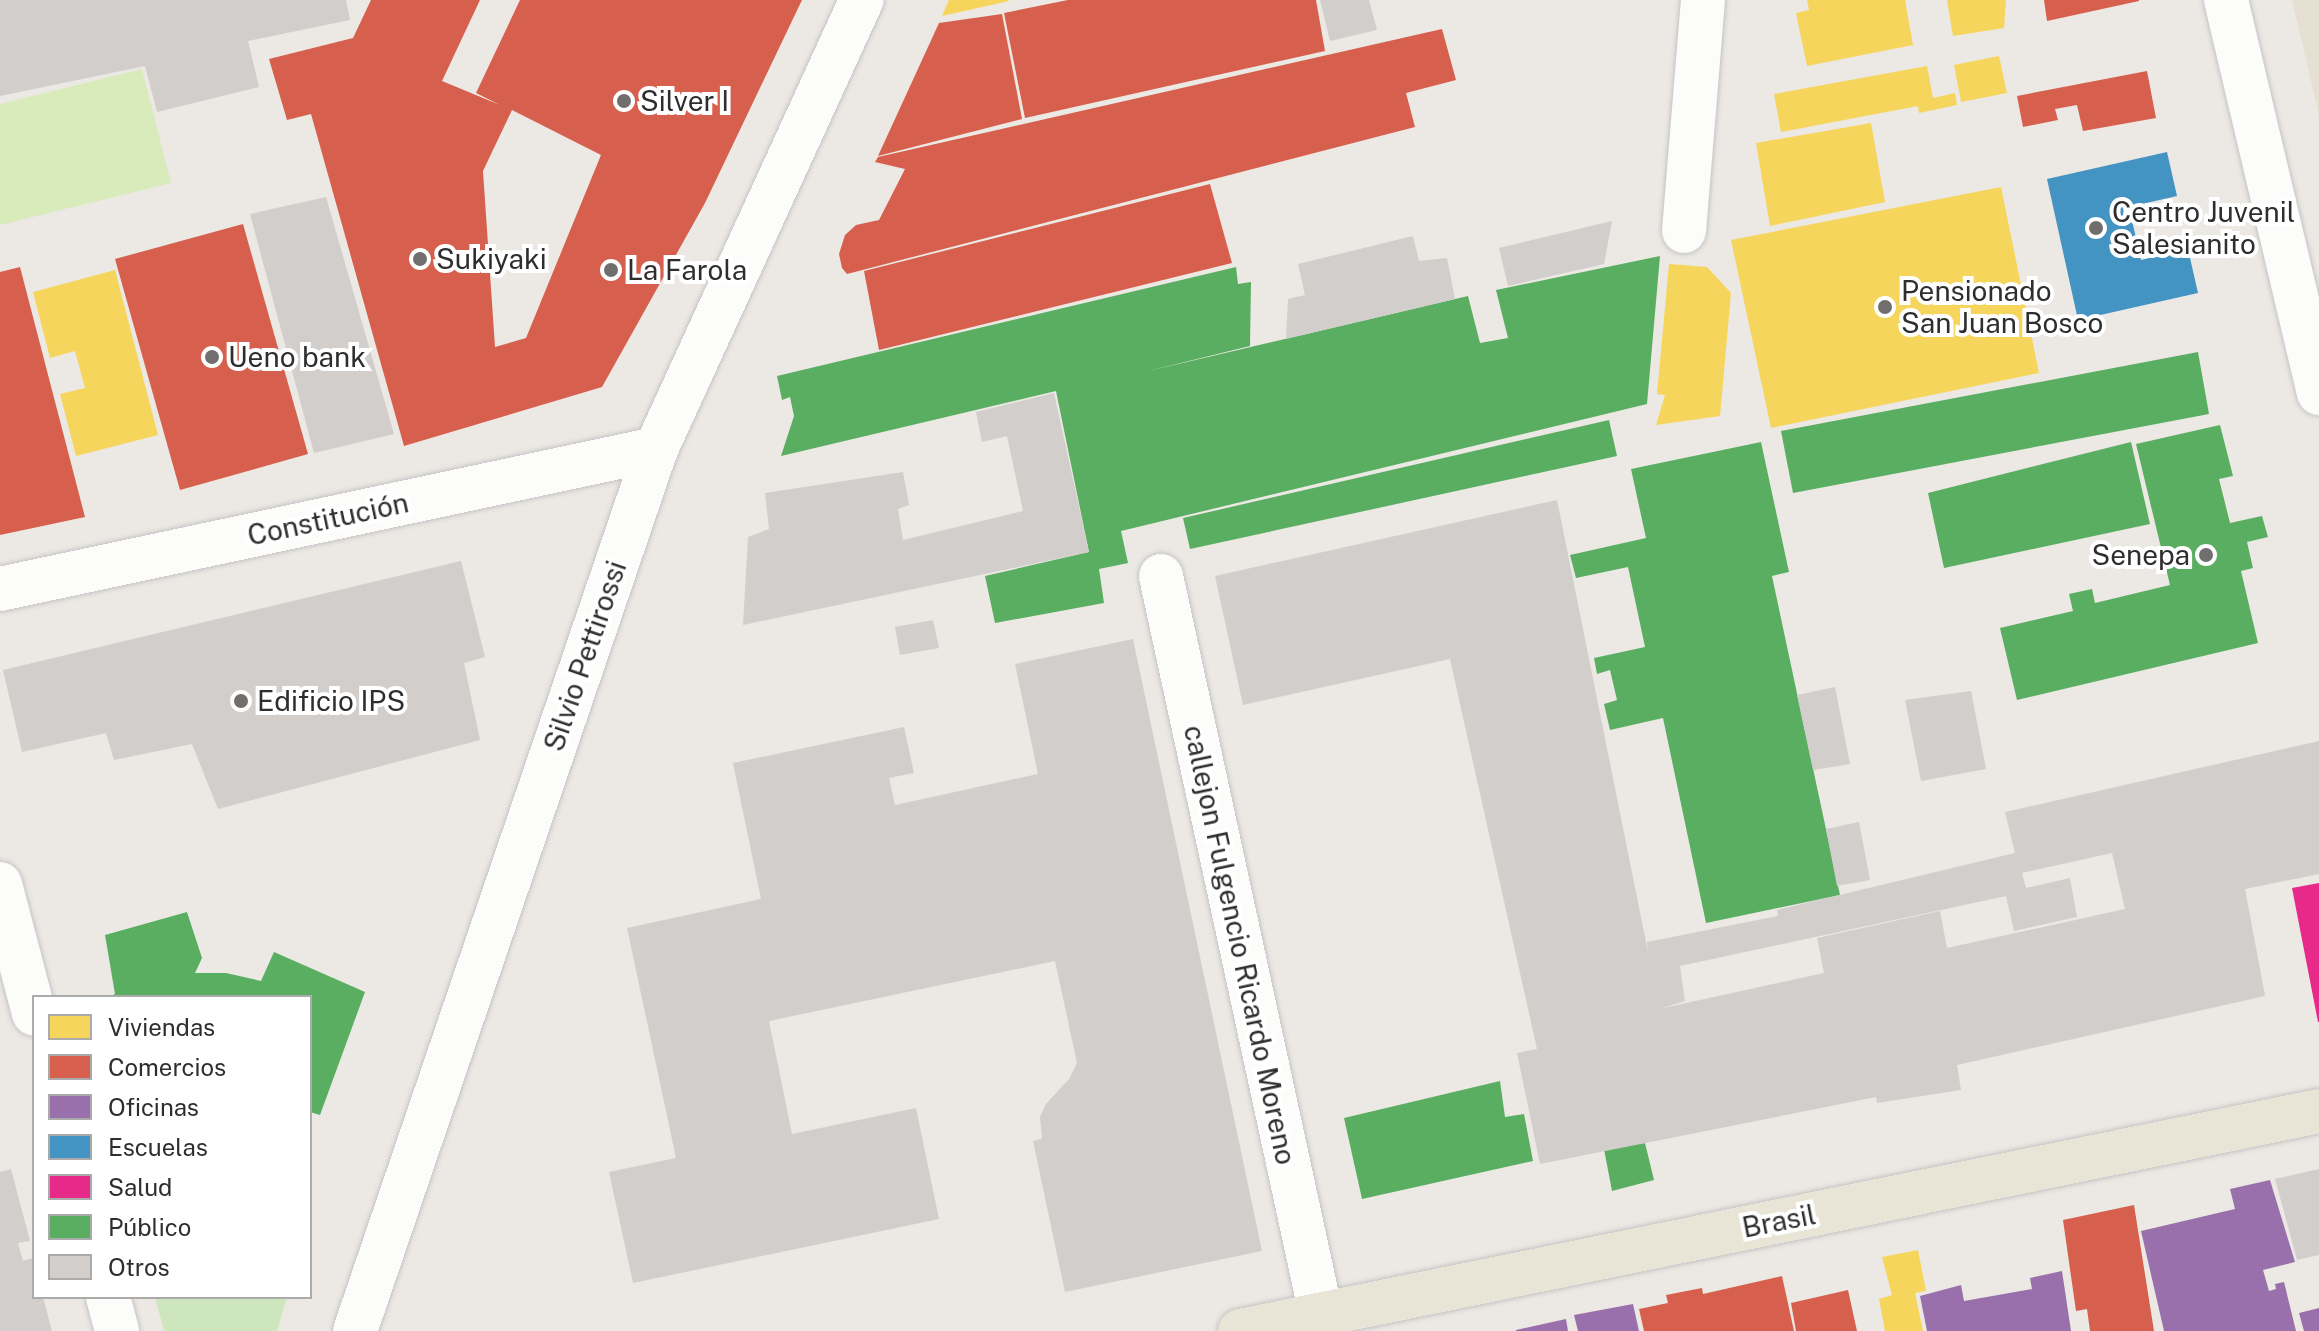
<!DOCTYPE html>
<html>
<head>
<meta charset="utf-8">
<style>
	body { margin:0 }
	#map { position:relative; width:2319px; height:1331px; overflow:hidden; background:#ece8e4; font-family:"Public Sans",sans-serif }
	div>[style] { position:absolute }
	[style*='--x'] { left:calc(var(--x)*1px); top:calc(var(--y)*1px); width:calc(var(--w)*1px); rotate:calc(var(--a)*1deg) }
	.education>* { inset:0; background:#e6e0d3 }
	.green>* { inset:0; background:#cee6be }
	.pitch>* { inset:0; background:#d9eabb }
	.homes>* { inset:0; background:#f6d55c }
	.shops>* { inset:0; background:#d6604d }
	.offices>* { inset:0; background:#9970ab }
	.schools>* { inset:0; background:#4393c3 }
	.health>* { inset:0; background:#e7298a }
	.public>* { inset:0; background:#5aae61 }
	.building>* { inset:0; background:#d1cecb }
	.roads { filter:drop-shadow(0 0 2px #c5c4c5) drop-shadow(0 0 2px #c5c4c5) }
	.minor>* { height:44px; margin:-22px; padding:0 22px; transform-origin:22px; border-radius:22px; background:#fcfcfb }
	.tertiary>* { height:44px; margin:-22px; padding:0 22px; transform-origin:22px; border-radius:22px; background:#fcfcfb }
	.secondary>* { height:44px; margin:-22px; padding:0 22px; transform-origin:22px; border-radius:22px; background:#fcfcfb }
	.primary>* { height:44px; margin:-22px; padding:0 22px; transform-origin:22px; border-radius:22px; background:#e8e4d6 }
	.dots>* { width:22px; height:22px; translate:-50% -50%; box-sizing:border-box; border:4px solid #fff; border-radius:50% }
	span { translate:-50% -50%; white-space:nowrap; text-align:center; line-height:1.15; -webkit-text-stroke:8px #fff; paint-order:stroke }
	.poi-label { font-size:28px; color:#2e2e2e }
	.left { translate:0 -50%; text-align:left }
	.right { translate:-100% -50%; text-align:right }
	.street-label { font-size:28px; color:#2e2e2e }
	.legend { position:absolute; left:32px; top:995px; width:280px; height:304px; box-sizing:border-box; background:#fff; border:2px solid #ababab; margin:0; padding:10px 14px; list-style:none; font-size:24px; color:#2e2e2e }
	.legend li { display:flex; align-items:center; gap:16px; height:40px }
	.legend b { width:40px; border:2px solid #ababab }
</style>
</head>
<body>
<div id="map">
	<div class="education">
		<i style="clip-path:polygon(2292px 0,2319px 0,2319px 115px)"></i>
	</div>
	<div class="green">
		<i style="clip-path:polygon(155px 1297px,287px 1297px,277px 1331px,164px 1331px)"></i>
	</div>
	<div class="pitch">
		<i style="clip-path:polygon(142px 69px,171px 183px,0 225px,0 104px)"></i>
	</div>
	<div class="homes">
		<i style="clip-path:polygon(949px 0,1008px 0,1009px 1px,942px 16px)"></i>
		<i style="clip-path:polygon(1807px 0,1905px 0,1913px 45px,1807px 66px,1796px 13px,1809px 10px)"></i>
		<i style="clip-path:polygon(1947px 0,2006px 0,2004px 28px,1953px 36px)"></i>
		<i style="clip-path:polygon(1999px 56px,2007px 93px,1961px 102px,1954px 65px)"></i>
		<i style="clip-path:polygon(1927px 66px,1933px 98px,1955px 93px,1957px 105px,1919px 113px,1918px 106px,1781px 132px,1774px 94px)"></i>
		<i style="clip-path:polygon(1871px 123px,1885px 202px,1770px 226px,1756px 143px)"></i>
		<i style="clip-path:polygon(2001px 187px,2039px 373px,1771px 428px,1731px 240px)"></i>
		<i style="clip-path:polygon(1669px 264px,1707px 267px,1731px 293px,1720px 416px,1656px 425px,1665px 395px,1657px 394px)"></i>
		<i style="clip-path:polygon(115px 270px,158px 435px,76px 456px,60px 394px,85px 388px,75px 351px,50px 358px,33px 292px)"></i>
		<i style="clip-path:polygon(1918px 1250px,1926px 1291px,1915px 1293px,1923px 1331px,1885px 1331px,1879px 1299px,1892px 1295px,1882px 1257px)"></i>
	</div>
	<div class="shops">
		<i style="clip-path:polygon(evenodd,371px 0,480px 0,442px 81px,500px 105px,476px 93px,520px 0,802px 0,705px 203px,602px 387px,404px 446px,311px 114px,287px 120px,269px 59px,353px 38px,371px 0,512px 110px,601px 155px,526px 338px,495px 347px,483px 171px,512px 110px)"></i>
		<i style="clip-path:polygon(1068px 0,1316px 0,1325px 51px,1025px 118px,1004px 13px)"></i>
		<i style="clip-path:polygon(2044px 0,2139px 0,2139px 1px,2047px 21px)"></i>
		<i style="clip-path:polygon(1002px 14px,1022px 119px,878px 156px,939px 23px)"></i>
		<i style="clip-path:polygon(1442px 29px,1456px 80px,1406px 93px,1415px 127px,847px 274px,842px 268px,839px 254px,845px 235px,856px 225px,879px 220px,905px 169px,875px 162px,878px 157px)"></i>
		<i style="clip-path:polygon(2147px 71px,2156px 118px,2083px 131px,2077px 105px,2055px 109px,2058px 120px,2023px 127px,2017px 96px)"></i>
		<i style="clip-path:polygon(1210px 184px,1232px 263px,879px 350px,864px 271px)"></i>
		<i style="clip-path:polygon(243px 224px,308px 454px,180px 490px,115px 259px)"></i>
		<i style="clip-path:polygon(20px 267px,85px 517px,0 535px,0 272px)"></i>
		<i style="clip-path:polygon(2134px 1205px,2154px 1331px,2090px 1331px,2087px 1309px,2076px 1311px,2063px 1220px)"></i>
		<i style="clip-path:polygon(1782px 1276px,1794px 1331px,1644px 1331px,1639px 1309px,1668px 1303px,1666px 1295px,1702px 1288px,1703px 1294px)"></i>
		<i style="clip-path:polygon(1848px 1290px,1857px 1331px,1796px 1331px,1791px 1303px)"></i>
	</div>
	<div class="offices">
		<i style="clip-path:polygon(2270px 1180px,2295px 1262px,2263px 1270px,2269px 1291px,2276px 1289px,2275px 1284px,2284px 1282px,2296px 1331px,2164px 1331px,2141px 1231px,2235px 1209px,2230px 1189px)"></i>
		<i style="clip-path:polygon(2062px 1271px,2071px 1331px,1927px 1331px,1920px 1296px,1961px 1285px,1964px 1301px,2032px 1289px,2030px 1278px)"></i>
		<i style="clip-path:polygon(1633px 1304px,1639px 1331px,1578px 1331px,1574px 1315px)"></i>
		<i style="clip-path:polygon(2319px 1308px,2319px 1331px,2304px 1331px,2299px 1313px)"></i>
		<i style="clip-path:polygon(1566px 1319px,1568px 1331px,1516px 1331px,1516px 1330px)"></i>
	</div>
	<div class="schools">
		<i style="clip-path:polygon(2167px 152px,2177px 196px,2129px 207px,2141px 260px,2188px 249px,2198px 293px,2078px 320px,2047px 179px)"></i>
	</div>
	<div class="health">
		<i style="clip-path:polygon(2319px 883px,2319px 1022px,2318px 1022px,2292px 888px)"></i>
	</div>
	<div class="public">
		<i style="clip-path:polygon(1660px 256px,1647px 404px,1121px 531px,1128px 563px,1099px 569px,1104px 603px,995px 623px,985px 576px,1089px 552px,1056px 391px,781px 456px,794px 416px,790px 397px,782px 400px,777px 376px,1236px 267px,1238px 284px,1251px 282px,1250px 346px,1144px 372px,1468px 296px,1480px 343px,1508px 338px,1496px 290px)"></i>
		<i style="clip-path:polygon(2198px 352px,2209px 414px,1793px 493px,1781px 431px)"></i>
		<i style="clip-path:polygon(1609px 420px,1617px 456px,1190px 549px,1183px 518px)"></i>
		<i style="clip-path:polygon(2220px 425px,2233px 476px,2219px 479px,2230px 523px,2262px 516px,2268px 537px,2247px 542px,2253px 568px,2241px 571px,2258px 643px,2017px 700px,2000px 628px,2073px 611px,2069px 594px,2092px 589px,2095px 603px,2170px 585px,2136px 444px)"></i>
		<i style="clip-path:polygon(1761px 442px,1789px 572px,1772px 576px,1840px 895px,1706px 923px,1663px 718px,1610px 730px,1604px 704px,1617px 700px,1610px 670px,1597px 674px,1594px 658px,1645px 647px,1628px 567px,1576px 578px,1570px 555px,1646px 538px,1631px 469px)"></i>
		<i style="clip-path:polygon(2131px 442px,2150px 524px,1944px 568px,1928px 493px)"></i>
		<i style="clip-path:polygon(187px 912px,202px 958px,195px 973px,226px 973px,261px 981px,274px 952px,365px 992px,320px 1115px,310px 1112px,310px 997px,108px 997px,115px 994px,105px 935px)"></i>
		<i style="clip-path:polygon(1500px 1081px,1505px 1117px,1524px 1114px,1533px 1161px,1362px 1199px,1344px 1118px)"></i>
		<i style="clip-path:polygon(1645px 1143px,1654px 1180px,1612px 1191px,1604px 1149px)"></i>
	</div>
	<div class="building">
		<i style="clip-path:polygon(0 0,346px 0,350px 20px,248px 41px,259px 87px,157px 112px,145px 66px,0 96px)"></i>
		<i style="clip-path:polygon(1320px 0,1369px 0,1377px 30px,1330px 41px)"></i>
		<i style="clip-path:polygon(326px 197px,394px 434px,314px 453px,250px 214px)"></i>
		<i style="clip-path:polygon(1612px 221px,1604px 264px,1508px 286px,1499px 248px)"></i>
		<i style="clip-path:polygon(1413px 236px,1419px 261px,1447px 258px,1455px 299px,1286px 339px,1288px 299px,1305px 295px,1298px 264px)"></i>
		<i style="clip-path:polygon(1054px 393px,1089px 552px,743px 625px,748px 537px,769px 529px,765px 493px,903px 472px,909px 505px,898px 509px,903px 540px,1023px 511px,1007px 436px,982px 442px,976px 412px)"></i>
		<i style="clip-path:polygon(evenodd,1557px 500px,1648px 952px,1647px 942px,1778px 916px,1777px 910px,2015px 853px,2005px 812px,2319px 741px,2319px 874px,2245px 889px,2265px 996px,1957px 1065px,1961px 1090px,1877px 1103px,1876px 1097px,1540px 1164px,1517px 1053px,1537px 1049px,1450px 659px,1243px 705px,1215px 576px,1557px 500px,2112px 853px,2125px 909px,1947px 948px,1940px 911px,1817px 938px,1824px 973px,1659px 1009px,1685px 1001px,1680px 966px,2006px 896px,2014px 931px,2077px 917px,2070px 878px,2026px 888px,2022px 873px,2112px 853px)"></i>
		<i style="clip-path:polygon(461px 561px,485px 657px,464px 663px,480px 740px,218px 809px,192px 744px,114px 760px,106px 733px,22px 752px,3px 670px)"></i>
		<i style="clip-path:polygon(933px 620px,939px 648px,900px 655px,895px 627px)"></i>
		<i style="clip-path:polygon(1133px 639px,1262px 1251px,1065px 1292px,1033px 1141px,1042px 1139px,1040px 1117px,1046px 1104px,1069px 1079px,1077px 1063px,1055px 961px,769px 1021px,792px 1134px,916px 1108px,939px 1219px,633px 1283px,609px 1172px,676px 1158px,627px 928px,761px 899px,733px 763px,904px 727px,914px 773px,889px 778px,895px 805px,1038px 774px,1015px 664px)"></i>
		<i style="clip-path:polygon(1835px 687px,1850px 764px,1813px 770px,1797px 695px)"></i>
		<i style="clip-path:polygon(1971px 691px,1986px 769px,1921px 781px,1905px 700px)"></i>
		<i style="clip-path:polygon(1859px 822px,1870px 880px,1837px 886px,1826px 829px)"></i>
		<i style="clip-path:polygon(11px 1169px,30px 1241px,18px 1243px,23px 1261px,33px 1258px,34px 1297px,43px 1297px,52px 1331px,0 1331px,0 1172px)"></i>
		<i style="clip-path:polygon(2319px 1169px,2319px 1255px,2297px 1260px,2275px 1179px)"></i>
	</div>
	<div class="roads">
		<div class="minor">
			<i style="--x:2226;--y:0;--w:404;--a:76.7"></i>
			<i style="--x:1684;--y:231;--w:232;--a:-85.3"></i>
			<i style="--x:1161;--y:576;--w:755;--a:77.77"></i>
			<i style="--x:0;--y:589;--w:671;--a:-12.05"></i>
		</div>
		<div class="tertiary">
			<i style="--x:0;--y:884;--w:134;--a:75.3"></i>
			<i style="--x:108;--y:1297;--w:35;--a:75"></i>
		</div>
		<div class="secondary">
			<i style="--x:355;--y:1331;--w:932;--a:-71.16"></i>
			<i style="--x:656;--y:449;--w:494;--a:-65.4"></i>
		</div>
		<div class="primary">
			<i style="--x:1240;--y:1331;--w:1101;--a:-11.52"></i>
		</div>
	</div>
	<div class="dots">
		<i style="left:624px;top:101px;background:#706f6e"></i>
		<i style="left:2096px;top:228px;background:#706f6e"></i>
		<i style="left:420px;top:259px;background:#706f6e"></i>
		<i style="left:611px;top:270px;background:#706f6e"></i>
		<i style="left:1885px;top:307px;background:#706f6e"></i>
		<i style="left:212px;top:357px;background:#706f6e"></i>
		<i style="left:2206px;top:555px;background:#706f6e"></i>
		<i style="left:241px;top:701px;background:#706f6e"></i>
	</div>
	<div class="poi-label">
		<span class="left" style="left:640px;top:101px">Silver I</span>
		<span class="left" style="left:2112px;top:228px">Centro Juvenil<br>Salesianito</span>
		<span class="left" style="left:436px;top:259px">Sukiyaki</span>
		<span class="left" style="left:627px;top:270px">La Farola</span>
		<span class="left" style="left:1901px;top:307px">Pensionado<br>San Juan Bosco</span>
		<span class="left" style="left:228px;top:357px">Ueno bank</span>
		<span class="right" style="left:2190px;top:555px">Senepa</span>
		<span class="left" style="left:257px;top:701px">Edificio IPS</span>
	</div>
	<div class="street-label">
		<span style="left:328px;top:519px;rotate:-12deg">Constitución</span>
		<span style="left:585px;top:656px;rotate:-71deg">Silvio Pettirossi</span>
		<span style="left:1240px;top:945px;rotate:78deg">callejon Fulgencio Ricardo Moreno</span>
		<span style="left:1779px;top:1221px;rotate:-11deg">Brasil</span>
	</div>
	<ul class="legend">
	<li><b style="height:22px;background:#f6d55c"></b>Viviendas</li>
	<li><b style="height:22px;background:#d6604d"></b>Comercios</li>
	<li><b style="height:22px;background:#9970ab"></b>Oficinas</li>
	<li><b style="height:22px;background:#4393c3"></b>Escuelas</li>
	<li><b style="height:22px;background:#e7298a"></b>Salud</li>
	<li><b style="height:22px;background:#5aae61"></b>Público</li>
	<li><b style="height:22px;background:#d1cecb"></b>Otros</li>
	</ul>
</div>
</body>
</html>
